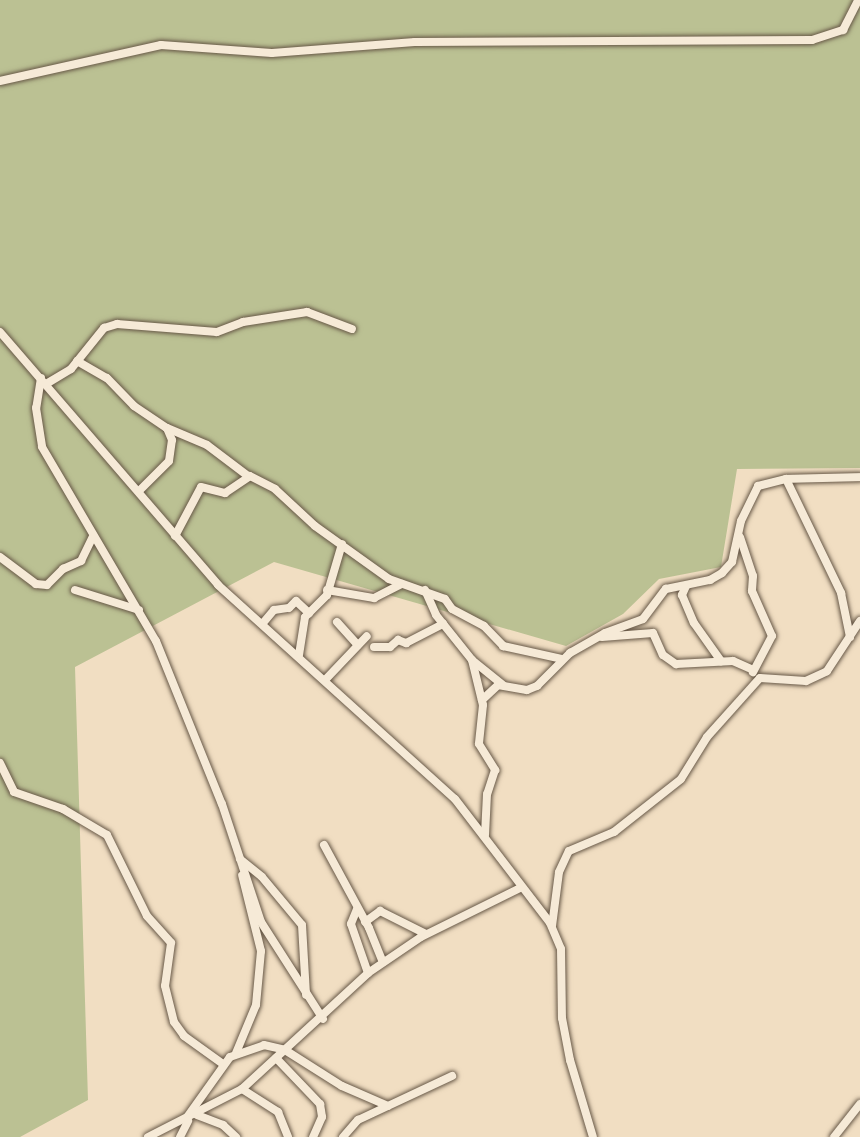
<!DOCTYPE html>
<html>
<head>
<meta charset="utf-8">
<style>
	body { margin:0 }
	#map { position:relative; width:860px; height:1137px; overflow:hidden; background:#f1dec2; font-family:"IM FELL DW Pica",serif }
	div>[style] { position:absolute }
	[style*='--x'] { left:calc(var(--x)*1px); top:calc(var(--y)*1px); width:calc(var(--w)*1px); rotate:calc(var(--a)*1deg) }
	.green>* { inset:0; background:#bbc193 }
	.roads { filter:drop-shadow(0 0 2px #675847) drop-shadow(0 0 2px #675847) }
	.street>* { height:8px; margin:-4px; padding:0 4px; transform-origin:4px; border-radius:4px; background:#f6ead7 }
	span { translate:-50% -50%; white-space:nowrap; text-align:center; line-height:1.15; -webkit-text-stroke:5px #f6ead7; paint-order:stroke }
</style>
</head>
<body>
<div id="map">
	<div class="green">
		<i style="clip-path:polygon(0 0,860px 0,860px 468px,737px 469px,721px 567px,659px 579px,623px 614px,566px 646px,274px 562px,75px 667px,88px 1100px,20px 1137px,0 1137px)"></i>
	</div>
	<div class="roads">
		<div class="street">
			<i style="--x:0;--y:81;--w:165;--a:-12.6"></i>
			<i style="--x:161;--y:45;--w:111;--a:4.1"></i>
			<i style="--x:272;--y:53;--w:143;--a:-4.4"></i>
			<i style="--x:415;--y:42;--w:397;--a:-0.3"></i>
			<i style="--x:812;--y:40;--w:33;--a:-18"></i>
			<i style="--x:843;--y:30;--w:34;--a:-63"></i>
			<i style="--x:0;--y:332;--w:334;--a:49.2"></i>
			<i style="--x:218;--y:585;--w:319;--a:42.1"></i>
			<i style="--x:455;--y:799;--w:156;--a:52.5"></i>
			<i style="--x:550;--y:923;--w:28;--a:67"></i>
			<i style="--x:561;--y:949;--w:69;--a:89.2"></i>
			<i style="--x:562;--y:1018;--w:43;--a:79.2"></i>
			<i style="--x:570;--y:1060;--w:80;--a:73.4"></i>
			<i style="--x:77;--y:361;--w:34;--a:30"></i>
			<i style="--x:107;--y:378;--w:39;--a:46"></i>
			<i style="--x:134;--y:406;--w:40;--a:34"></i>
			<i style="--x:167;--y:428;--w:43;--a:23"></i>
			<i style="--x:207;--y:445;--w:51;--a:37.1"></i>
			<i style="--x:41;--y:378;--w:30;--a:99"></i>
			<i style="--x:36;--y:408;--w:39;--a:81"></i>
			<i style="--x:42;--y:447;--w:225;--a:59.6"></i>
			<i style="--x:156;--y:641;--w:176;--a:68"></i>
			<i style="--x:222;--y:804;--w:124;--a:71.7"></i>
			<i style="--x:261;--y:922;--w:115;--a:57.4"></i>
			<i style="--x:46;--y:384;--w:29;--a:-31"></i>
			<i style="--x:71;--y:369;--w:53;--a:-51.2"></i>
			<i style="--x:104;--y:328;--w:14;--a:-17"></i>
			<i style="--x:117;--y:324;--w:100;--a:4.6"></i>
			<i style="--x:217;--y:332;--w:28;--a:-21"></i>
			<i style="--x:243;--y:322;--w:65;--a:-8.9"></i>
			<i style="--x:307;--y:312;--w:48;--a:20.7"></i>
			<i style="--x:786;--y:479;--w:127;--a:64.2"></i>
			<i style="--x:841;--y:593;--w:45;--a:78.4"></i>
			<i style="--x:139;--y:491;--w:42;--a:-45"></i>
			<i style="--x:169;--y:461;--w:21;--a:-82"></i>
			<i style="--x:172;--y:440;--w:13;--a:-113"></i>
			<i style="--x:175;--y:536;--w:55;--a:-62"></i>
			<i style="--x:201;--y:487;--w:25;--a:14"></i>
			<i style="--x:225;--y:493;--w:30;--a:-34"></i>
			<i style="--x:250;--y:476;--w:28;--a:27"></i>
			<i style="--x:275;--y:489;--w:54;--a:42.8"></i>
			<i style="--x:315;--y:526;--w:91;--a:35.6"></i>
			<i style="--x:389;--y:579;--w:59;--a:19.7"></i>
			<i style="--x:445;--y:599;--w:12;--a:55"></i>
			<i style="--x:452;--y:609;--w:36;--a:28"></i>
			<i style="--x:484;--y:626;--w:28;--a:46"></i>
			<i style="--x:503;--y:646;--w:60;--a:12.4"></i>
			<i style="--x:740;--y:537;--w:41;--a:71.6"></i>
			<i style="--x:753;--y:576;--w:15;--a:94"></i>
			<i style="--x:752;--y:591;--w:49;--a:66"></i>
			<i style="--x:772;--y:636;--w:41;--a:117.8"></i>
			<i style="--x:0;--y:557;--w:45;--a:36.9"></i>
			<i style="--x:36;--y:584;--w:11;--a:5"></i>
			<i style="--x:47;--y:585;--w:23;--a:-45"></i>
			<i style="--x:63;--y:569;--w:20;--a:-24"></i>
			<i style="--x:81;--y:561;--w:28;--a:-64"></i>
			<i style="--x:686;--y:586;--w:10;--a:114"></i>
			<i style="--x:682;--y:595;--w:30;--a:67"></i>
			<i style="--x:694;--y:623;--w:47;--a:54.6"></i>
			<i style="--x:75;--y:590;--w:67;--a:17.4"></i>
			<i style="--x:327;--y:590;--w:48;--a:9.7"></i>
			<i style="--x:374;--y:598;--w:31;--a:-27"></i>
			<i style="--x:425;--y:590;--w:27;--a:66"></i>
			<i style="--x:436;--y:615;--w:58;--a:51.3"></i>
			<i style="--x:472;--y:660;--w:46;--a:76.3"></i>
			<i style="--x:483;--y:705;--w:39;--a:96"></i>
			<i style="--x:479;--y:744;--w:31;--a:58"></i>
			<i style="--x:495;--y:770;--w:25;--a:108"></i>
			<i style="--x:487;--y:794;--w:41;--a:92.8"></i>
			<i style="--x:337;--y:622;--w:31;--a:48"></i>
			<i style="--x:263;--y:623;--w:17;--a:-50"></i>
			<i style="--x:274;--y:610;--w:15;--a:-8"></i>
			<i style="--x:289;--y:608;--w:10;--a:-45"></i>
			<i style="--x:296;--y:601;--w:18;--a:43"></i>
			<i style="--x:602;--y:637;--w:51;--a:-4.5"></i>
			<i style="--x:653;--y:633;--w:24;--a:66"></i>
			<i style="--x:663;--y:655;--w:16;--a:35"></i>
			<i style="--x:676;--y:664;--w:57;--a:-3"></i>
			<i style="--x:733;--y:661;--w:22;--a:24"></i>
			<i style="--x:374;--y:647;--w:16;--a:0"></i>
			<i style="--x:390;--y:647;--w:11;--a:-41"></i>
			<i style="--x:398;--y:640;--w:9;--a:21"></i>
			<i style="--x:406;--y:643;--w:42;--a:-27.2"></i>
			<i style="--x:299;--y:655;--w:38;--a:-81"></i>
			<i style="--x:305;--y:617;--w:31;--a:-45"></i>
			<i style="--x:327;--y:595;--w:53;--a:-73.6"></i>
			<i style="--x:472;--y:660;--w:40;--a:39"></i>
			<i style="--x:326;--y:679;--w:59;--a:-46.4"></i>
			<i style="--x:482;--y:700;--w:22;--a:-43"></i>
			<i style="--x:498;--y:685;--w:29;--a:10"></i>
			<i style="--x:527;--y:690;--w:11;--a:-22"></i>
			<i style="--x:537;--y:686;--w:47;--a:-45"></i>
			<i style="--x:570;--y:653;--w:40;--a:-29.7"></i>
			<i style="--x:605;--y:633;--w:40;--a:-20.2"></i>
			<i style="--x:643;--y:619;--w:38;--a:-53"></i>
			<i style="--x:666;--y:589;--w:45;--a:-11.6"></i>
			<i style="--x:710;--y:580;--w:14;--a:-30"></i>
			<i style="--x:722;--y:573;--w:15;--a:-48"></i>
			<i style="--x:732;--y:562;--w:42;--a:-77.6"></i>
			<i style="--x:741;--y:521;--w:39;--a:-64"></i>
			<i style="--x:758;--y:486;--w:29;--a:-14"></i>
			<i style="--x:786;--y:479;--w:74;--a:-1.5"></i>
			<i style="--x:0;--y:763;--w:32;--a:64"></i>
			<i style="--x:14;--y:792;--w:52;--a:19.1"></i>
			<i style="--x:63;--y:809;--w:51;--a:30.6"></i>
			<i style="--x:107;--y:835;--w:90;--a:63.7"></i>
			<i style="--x:147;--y:916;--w:36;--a:48"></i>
			<i style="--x:171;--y:943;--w:43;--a:97.9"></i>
			<i style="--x:165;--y:986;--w:37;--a:76"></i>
			<i style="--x:174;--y:1022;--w:17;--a:54"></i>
			<i style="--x:184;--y:1036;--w:48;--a:35.7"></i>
			<i style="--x:324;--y:845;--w:94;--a:61.5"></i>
			<i style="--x:369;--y:928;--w:37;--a:68"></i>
			<i style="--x:240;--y:859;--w:28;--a:39"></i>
			<i style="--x:262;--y:877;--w:62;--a:50.2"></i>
			<i style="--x:302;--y:925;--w:70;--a:86.7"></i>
			<i style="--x:357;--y:909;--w:16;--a:112"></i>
			<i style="--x:351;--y:924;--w:52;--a:70.9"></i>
			<i style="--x:365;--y:922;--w:19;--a:-36"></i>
			<i style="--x:380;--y:911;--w:51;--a:26.6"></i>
			<i style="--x:552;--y:926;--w:54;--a:-82.6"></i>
			<i style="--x:559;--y:872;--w:23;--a:-65"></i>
			<i style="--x:569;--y:851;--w:49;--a:-22.9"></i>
			<i style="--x:614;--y:832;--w:85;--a:-38.3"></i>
			<i style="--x:681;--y:779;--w:49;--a:-58.2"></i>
			<i style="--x:707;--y:737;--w:79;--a:-48.1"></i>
			<i style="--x:760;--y:678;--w:46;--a:3.7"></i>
			<i style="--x:806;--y:681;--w:23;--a:-25"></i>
			<i style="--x:827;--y:671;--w:60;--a:-56.6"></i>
			<i style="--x:236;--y:1053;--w:52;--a:-67.4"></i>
			<i style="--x:256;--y:1005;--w:54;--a:-84.7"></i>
			<i style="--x:261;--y:951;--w:78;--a:-104"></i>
			<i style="--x:276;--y:1058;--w:64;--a:46.3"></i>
			<i style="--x:320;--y:1104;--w:13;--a:81"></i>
			<i style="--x:322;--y:1117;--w:22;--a:114"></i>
			<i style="--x:242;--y:1089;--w:43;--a:32.6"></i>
			<i style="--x:278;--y:1112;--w:27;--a:68"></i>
			<i style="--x:197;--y:1115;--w:28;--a:21"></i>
			<i style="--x:223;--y:1125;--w:18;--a:43"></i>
			<i style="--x:185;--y:1120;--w:77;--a:-54.5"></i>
			<i style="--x:230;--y:1057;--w:36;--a:-19"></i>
			<i style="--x:264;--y:1045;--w:22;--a:13"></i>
			<i style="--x:285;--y:1050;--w:67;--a:32.3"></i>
			<i style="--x:342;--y:1086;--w:50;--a:23.5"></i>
			<i style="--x:148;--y:1137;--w:106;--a:-27.1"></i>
			<i style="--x:242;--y:1089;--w:171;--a:-42.6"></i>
			<i style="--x:368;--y:973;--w:64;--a:-34.2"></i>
			<i style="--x:421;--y:937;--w:110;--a:-26.3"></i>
			<i style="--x:180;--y:1137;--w:18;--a:-63"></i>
			<i style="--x:343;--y:1137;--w:23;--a:-49"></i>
			<i style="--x:358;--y:1120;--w:104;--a:-25.1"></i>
			<i style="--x:834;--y:1137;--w:42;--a:-51.8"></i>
		</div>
	</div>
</div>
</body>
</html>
